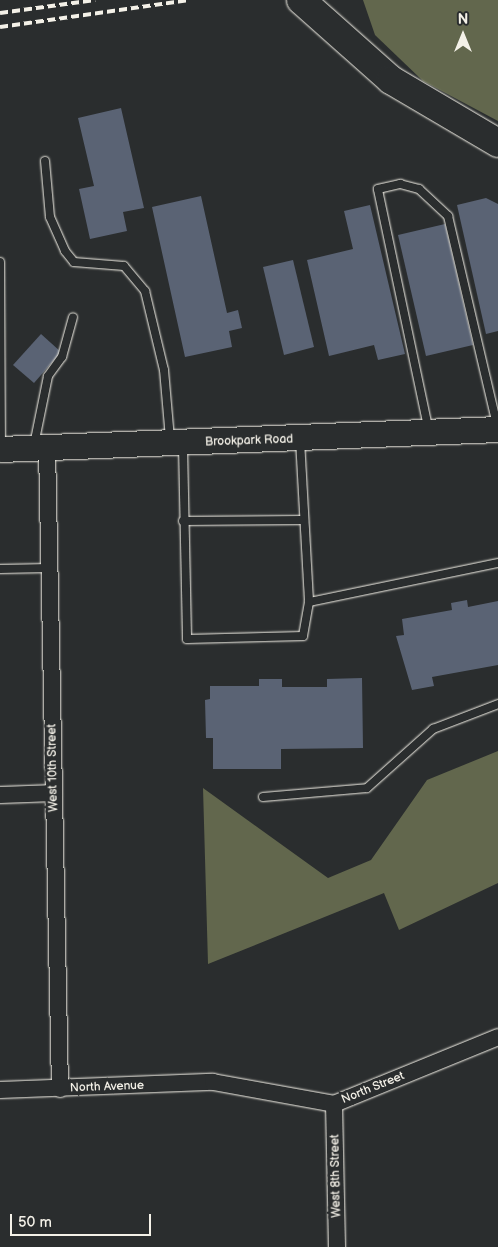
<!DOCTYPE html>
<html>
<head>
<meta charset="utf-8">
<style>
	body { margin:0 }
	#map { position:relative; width:498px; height:1247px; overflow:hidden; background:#2a2d2e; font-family:"Balsamiq Sans",sans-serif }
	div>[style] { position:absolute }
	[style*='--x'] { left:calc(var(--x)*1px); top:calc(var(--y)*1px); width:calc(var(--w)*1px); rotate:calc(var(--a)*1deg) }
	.green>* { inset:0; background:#62674d }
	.building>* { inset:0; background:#5a6374 }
	.roads { filter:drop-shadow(0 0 1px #f4f1e8) drop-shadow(0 0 1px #f4f1e8) }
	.service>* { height:8px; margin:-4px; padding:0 4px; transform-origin:4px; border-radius:4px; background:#2a2d2e }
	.minor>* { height:16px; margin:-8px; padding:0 8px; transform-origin:8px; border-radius:8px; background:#2a2d2e }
	.primary>* { height:25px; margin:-12.5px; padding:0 12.5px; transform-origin:12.5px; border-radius:12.5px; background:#2a2d2e }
	.motorway>* { height:28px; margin:-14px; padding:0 14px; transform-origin:14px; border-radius:14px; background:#2a2d2e }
	.rail>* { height:4px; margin-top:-2px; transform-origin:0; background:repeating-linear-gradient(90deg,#f4f1e8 0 8px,transparent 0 12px) }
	span { translate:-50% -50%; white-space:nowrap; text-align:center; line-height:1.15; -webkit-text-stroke:5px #2a2d2e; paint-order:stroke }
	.street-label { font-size:12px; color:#f4f1e8 }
	.north { position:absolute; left:438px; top:10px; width:50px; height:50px; -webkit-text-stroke:4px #2a2d2e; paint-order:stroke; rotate:0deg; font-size:14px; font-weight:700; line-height:20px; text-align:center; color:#f4f1e8 }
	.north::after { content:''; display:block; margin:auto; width:18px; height:22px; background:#f4f1e8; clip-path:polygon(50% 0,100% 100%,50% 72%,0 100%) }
	.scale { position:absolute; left:10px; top:1214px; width:141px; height:22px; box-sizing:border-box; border:2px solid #f4f1e8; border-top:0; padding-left:6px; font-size:15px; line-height:18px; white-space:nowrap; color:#f4f1e8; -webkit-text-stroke:4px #2a2d2e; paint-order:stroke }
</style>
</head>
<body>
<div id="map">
	<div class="green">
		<i style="clip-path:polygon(363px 0,498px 0,498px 121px,423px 81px,375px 35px)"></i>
		<i style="clip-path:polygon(498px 751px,498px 883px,399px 930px,384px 893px,208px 964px,203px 788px,328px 878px,371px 860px,427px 780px)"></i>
	</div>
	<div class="building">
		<i style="clip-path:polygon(121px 108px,144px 208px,123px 212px,127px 231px,90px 239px,79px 189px,94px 186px,78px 118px)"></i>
		<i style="clip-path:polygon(201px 196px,227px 313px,238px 310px,242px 328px,229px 331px,232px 347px,185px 357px,152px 207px)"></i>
		<i style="clip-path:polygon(486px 198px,498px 204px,498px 331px,486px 334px,457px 205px)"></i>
		<i style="clip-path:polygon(370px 205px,405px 354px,378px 360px,374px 345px,329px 356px,307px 260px,353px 249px,344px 211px)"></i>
		<i style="clip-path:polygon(445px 224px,473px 345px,426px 356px,398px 235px)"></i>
		<i style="clip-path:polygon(293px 260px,314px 347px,284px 355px,263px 267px)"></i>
		<i style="clip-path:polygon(41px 334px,61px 352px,34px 383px,13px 365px)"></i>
		<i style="clip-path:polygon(467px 600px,468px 607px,498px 601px,498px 665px,432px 677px,434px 686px,412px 690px,396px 636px,404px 635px,402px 619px,452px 610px,451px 603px)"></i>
		<i style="clip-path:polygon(362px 678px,363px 748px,281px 749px,281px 769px,213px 769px,213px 738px,206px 738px,205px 700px,210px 699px,210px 686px,259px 686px,259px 679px,282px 679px,282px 687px,327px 687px,327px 679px)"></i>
	</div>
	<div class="roads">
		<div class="service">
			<i style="--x:45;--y:161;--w:56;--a:84.9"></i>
			<i style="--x:50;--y:217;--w:37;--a:66"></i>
			<i style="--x:65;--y:251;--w:14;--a:51"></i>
			<i style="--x:74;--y:262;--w:50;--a:4.6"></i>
			<i style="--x:124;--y:266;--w:33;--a:50"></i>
			<i style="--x:145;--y:291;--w:81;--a:76.5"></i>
			<i style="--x:164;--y:370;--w:69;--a:85"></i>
			<i style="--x:0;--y:262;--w:183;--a:89.7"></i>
			<i style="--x:428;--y:427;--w:243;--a:-101.9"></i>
			<i style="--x:378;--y:189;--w:23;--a:-13"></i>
			<i style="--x:400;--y:184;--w:20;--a:15"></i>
			<i style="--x:419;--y:189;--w:40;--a:43"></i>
			<i style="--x:448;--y:216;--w:215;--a:76.8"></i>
			<i style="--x:300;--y:440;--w:162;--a:86.8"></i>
			<i style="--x:309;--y:602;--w:193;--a:-11.7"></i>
			<i style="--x:34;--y:445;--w:70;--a:-78.5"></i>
			<i style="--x:48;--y:376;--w:24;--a:-54"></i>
			<i style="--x:62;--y:357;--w:41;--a:-74.6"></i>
			<i style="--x:183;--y:446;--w:193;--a:88.8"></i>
			<i style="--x:187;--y:639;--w:116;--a:-1.5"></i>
			<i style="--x:303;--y:636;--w:35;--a:-80"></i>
			<i style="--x:183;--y:521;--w:119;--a:-0.5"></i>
			<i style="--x:0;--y:569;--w:49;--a:-1.2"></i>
			<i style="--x:263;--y:797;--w:104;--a:-4.9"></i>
			<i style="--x:367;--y:788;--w:89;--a:-41.8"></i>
			<i style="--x:433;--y:729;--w:70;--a:-21"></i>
		</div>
		<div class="minor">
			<i style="--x:47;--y:447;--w:642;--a:88.84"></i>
			<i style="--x:0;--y:795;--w:54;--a:-2.1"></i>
			<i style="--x:0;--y:1090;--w:213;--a:-2.2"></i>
			<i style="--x:213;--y:1082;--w:123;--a:10.3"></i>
			<i style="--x:334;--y:1104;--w:177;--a:-22.2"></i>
			<i style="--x:334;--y:1104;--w:143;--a:88.8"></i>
		</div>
		<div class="primary">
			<i style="--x:0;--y:449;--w:498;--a:-2.3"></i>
		</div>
		<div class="motorway">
			<i style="--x:301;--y:0;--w:120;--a:41.6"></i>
			<i style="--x:391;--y:80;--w:124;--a:30.5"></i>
		</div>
	</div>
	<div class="rail">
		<i style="--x:0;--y:13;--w:96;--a:-7.8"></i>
		<i style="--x:0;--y:27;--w:191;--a:-8.1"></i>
	</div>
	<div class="street-label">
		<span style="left:249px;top:441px;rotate:-2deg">Brookpark Road</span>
		<span style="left:53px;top:768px;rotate:-91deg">West 10th Street</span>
		<span style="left:107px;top:1087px;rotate:-2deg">North Avenue</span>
		<span style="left:373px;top:1088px;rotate:-22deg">North Street</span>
		<span style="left:336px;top:1176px;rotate:-91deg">West 8th Street</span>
	</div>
	<div class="north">N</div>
	<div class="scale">50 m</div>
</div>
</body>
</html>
